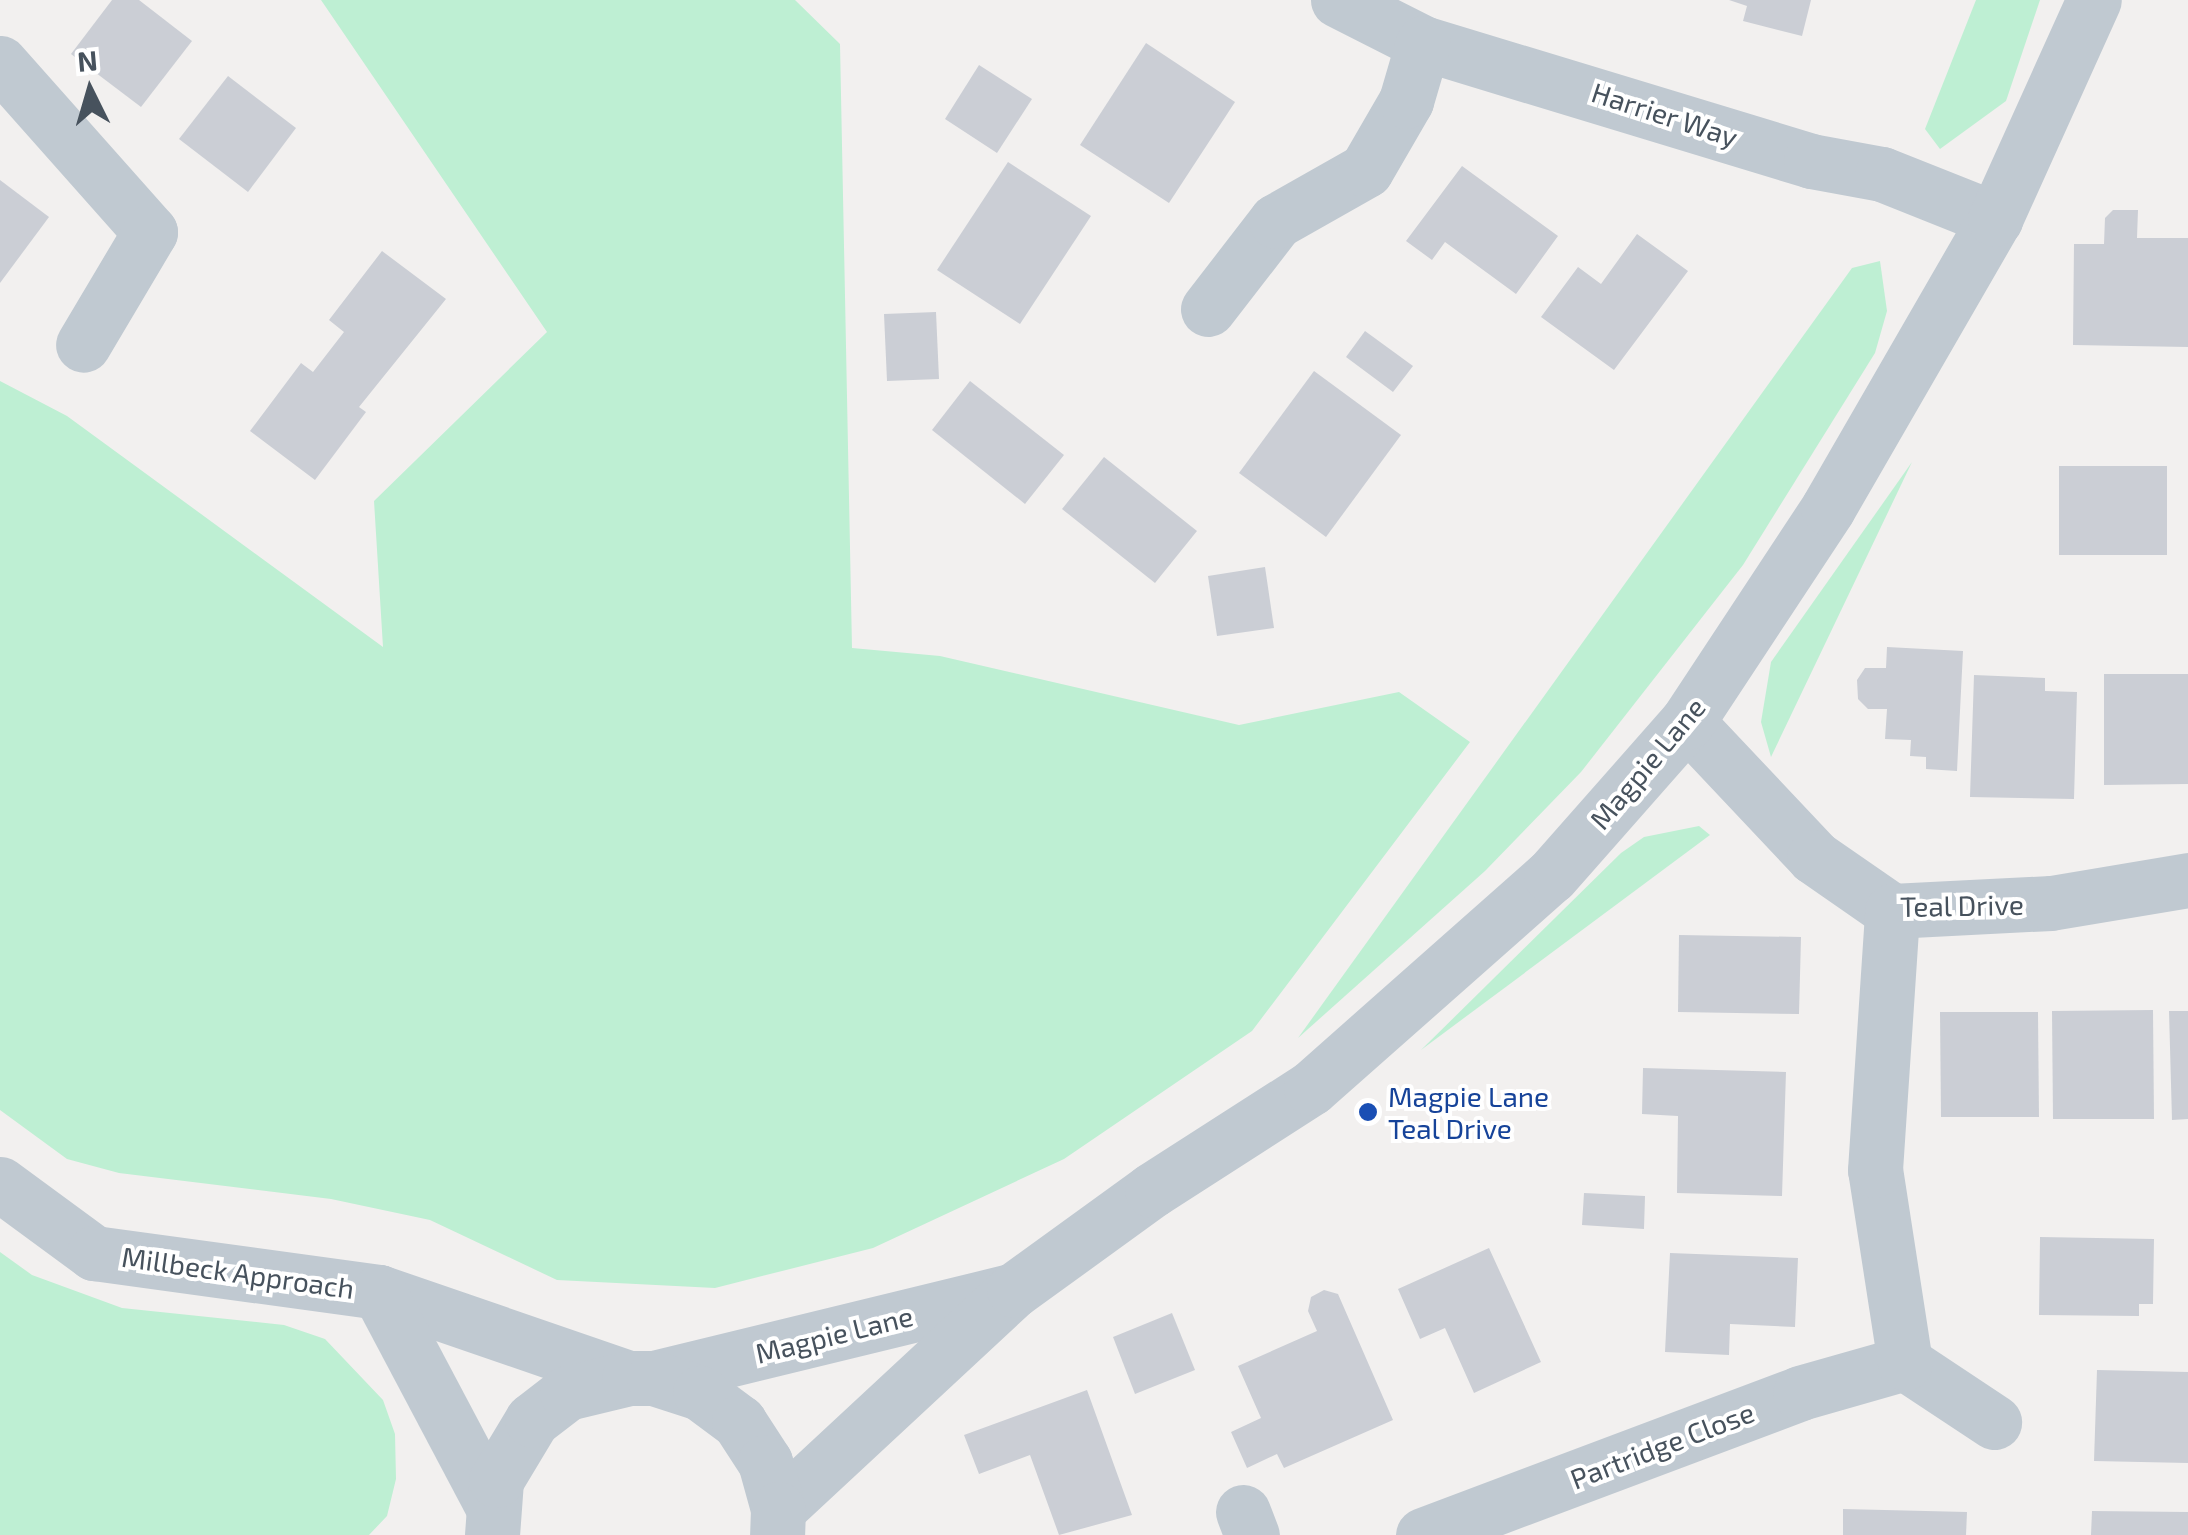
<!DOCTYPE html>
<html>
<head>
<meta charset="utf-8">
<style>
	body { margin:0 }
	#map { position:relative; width:2188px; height:1535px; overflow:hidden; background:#f2f0ef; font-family:"Exo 2",sans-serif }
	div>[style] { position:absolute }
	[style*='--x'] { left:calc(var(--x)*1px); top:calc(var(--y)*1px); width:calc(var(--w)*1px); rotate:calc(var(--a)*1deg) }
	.green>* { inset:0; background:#beefd3 }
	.building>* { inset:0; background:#cbced5 }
	.minor>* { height:55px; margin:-27.5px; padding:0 27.5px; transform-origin:27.5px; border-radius:27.5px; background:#c0c9d1 }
	.tertiary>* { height:55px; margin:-27.5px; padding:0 27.5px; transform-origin:27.5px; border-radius:27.5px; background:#c0c9d1 }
	.dots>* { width:28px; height:28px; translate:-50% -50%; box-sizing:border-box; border:5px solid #fff; border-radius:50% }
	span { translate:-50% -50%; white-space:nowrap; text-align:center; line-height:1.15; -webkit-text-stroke:8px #fff; paint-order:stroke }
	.street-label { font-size:28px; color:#47525d }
	.transit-label { font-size:28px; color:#164399 }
	.left { translate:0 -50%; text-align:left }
	.north { position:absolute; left:40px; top:40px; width:100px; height:100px; -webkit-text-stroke:8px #fff; paint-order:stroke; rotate:355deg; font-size:28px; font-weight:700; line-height:40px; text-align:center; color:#47525d }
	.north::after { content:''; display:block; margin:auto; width:35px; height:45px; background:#47525d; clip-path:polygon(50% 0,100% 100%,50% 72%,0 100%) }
</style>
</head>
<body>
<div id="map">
	<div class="green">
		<i style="clip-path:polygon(321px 0,795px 0,840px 44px,852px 648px,940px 656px,1239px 725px,1399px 692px,1470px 742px,1252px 1031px,1064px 1159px,873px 1248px,715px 1288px,557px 1280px,430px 1220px,331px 1199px,119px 1173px,67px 1159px,0 1110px,0 381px,67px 416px,383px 647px,374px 501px,547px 332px)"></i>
		<i style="clip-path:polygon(1976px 0,2040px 0,2006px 101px,1940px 149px,1925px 129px)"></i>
		<i style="clip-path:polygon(1880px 261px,1887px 311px,1875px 353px,1743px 565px,1581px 772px,1485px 871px,1298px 1038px,1852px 268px)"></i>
		<i style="clip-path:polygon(1912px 462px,1771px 757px,1761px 722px,1771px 662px)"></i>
		<i style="clip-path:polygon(1699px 826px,1710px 835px,1421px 1050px,1621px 853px,1644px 837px)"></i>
		<i style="clip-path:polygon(0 1252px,32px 1275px,122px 1308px,284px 1325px,325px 1339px,383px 1400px,395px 1434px,396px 1479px,387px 1516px,369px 1535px,0 1535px)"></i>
	</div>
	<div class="building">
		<i style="clip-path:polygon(112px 0,139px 0,192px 41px,141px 107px,71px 54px)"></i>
		<i style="clip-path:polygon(1729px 0,1811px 0,1802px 36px,1743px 21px,1747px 6px)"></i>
		<i style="clip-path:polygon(1146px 43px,1235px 102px,1169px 203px,1080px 145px)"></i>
		<i style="clip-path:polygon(979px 65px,1032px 99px,997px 153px,945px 119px)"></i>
		<i style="clip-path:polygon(228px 76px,296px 128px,248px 192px,179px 139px)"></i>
		<i style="clip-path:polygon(1008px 162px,1091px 216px,1020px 324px,937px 270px)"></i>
		<i style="clip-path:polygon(1462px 166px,1558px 236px,1516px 294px,1445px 242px,1432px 260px,1406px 241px)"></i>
		<i style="clip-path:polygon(0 180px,49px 217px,0 283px)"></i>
		<i style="clip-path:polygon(2113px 210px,2138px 210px,2137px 238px,2188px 238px,2188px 347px,2073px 345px,2074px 244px,2104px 244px,2105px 218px)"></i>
		<i style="clip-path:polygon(1637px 234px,1688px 271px,1614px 370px,1541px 317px,1578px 267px,1601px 284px)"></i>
		<i style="clip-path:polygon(382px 251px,446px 299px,359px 407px,366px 412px,315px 480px,250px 431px,301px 363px,313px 372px,344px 332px,329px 320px)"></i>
		<i style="clip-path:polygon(936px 312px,939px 379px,887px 381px,884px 314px)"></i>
		<i style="clip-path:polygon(1365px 331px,1413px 366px,1393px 392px,1346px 357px)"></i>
		<i style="clip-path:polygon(1314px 371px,1401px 435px,1326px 537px,1239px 473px)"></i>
		<i style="clip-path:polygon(970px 381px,1064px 455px,1025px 504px,932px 430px)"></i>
		<i style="clip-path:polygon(1104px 457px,1197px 531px,1155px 583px,1062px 509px)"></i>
		<i style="clip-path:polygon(2059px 466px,2167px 466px,2167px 555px,2059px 555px)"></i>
		<i style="clip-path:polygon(1265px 567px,1274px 628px,1217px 636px,1208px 576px)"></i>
		<i style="clip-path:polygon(1887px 647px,1963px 651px,1957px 771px,1926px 769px,1926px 757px,1910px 756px,1911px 740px,1885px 739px,1887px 709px,1868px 709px,1858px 699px,1857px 680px,1865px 668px,1886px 668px)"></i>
		<i style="clip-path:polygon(2104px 674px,2188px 674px,2188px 784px,2104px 785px)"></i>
		<i style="clip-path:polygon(1974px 675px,2045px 678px,2045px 691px,2077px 692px,2074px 799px,1970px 797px)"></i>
		<i style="clip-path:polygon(1679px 935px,1801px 937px,1799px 1014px,1678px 1012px)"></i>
		<i style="clip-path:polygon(2153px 1010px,2154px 1119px,2053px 1119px,2052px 1011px)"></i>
		<i style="clip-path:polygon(2169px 1011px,2188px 1011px,2188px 1119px,2172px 1120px)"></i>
		<i style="clip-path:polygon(1940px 1012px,2038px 1012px,2039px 1117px,1941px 1117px)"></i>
		<i style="clip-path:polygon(1643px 1068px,1786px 1072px,1782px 1196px,1677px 1193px,1678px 1116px,1642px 1114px)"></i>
		<i style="clip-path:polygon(1584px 1193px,1645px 1196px,1644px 1229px,1582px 1225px)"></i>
		<i style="clip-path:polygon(2040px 1237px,2154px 1239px,2153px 1304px,2139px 1304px,2139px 1316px,2039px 1315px)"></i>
		<i style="clip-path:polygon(1489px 1248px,1541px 1362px,1474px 1393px,1445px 1328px,1420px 1339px,1398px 1289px)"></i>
		<i style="clip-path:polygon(1670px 1253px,1798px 1258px,1795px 1327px,1730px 1324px,1729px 1355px,1665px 1352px)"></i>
		<i style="clip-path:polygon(1324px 1290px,1338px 1294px,1393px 1420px,1284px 1468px,1277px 1454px,1247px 1468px,1231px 1432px,1261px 1418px,1238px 1366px,1317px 1331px,1308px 1311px,1311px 1297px)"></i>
		<i style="clip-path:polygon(1172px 1313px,1195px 1370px,1135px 1394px,1113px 1337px)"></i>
		<i style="clip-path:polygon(2097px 1370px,2188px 1372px,2188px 1463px,2094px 1461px)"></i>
		<i style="clip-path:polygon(1087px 1390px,1132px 1515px,1059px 1535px,1030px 1455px,979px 1474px,964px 1435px)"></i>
		<i style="clip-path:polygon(1843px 1509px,1967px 1512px,1966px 1535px,1843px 1535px)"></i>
		<i style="clip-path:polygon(2092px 1511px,2188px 1512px,2188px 1535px,2091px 1535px)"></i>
	</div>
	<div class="minor">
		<i style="--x:1338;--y:0;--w:95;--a:26.8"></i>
		<i style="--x:1423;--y:43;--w:406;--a:16.9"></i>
		<i style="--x:1811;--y:161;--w:72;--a:10.4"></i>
		<i style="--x:1882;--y:174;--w:122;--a:21.7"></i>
		<i style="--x:0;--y:63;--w:226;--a:48.4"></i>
		<i style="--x:150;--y:232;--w:131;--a:120.7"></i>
		<i style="--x:1208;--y:309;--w:111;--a:-52.3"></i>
		<i style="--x:1276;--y:221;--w:103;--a:-29.5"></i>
		<i style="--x:1366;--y:170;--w:80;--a:-59.9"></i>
		<i style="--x:1406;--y:101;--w:60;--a:-73.7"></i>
		<i style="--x:1687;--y:722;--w:185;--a:46.7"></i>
		<i style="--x:1814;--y:857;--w:95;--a:34.7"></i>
		<i style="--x:1892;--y:911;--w:159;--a:-2.9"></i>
		<i style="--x:2051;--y:903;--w:139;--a:-9.5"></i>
		<i style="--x:0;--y:1184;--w:117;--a:36.3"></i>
		<i style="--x:94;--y:1253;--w:288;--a:7.8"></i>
		<i style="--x:379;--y:1292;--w:264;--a:19"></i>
		<i style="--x:379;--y:1292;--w:241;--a:62.1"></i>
		<i style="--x:1905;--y:1363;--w:107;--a:33.5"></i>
		<i style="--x:1243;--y:1512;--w:25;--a:69"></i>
		<i style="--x:1423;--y:1535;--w:403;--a:-20.6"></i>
		<i style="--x:1800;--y:1393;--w:109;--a:-15.9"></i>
		<i style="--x:1905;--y:1363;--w:195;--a:-98.8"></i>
		<i style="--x:1875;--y:1170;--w:260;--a:-86.2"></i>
	</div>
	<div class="tertiary">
		<i style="--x:654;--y:1378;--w:367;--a:-13.7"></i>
		<i style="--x:778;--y:1509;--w:322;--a:-42.9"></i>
		<i style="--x:1014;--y:1290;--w:170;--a:-35.9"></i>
		<i style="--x:1152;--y:1190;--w:189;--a:-32.7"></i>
		<i style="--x:1311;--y:1088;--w:320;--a:-41.5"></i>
		<i style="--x:1551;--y:876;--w:205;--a:-48.6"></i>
		<i style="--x:1687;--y:722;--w:256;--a:-56.6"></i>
		<i style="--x:1828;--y:508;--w:334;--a:-60"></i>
		<i style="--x:1995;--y:219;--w:240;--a:-65.7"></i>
		<i style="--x:492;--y:1535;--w:55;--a:-85.8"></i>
		<i style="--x:496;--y:1480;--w:70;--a:-59"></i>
		<i style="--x:532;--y:1420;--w:44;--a:-37.6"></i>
		<i style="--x:567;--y:1393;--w:64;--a:-13.6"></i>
		<i style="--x:629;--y:1378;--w:25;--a:0"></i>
		<i style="--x:654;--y:1378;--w:48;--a:18.1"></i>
		<i style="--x:700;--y:1393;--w:49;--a:36.6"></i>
		<i style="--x:739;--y:1422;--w:48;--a:57"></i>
		<i style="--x:765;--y:1462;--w:49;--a:74.5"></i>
		<i style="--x:778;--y:1509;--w:26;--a:92"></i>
	</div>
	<div class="dots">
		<i style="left:1368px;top:1112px;background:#1a4fb4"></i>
	</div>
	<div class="street-label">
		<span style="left:1665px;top:114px;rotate:18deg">Harrier Way</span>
		<span style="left:1647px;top:763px;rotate:-50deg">Magpie Lane</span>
		<span style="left:1962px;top:905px;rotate:-1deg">Teal Drive</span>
		<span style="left:238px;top:1272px;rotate:8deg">Millbeck Approach</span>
		<span style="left:834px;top:1334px;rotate:-14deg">Magpie Lane</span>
		<span style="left:1662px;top:1445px;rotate:-21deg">Partridge Close</span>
	</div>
	<div class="transit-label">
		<span class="left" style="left:1388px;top:1112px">Magpie Lane<br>Teal Drive</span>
	</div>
	<div class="north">N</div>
</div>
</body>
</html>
